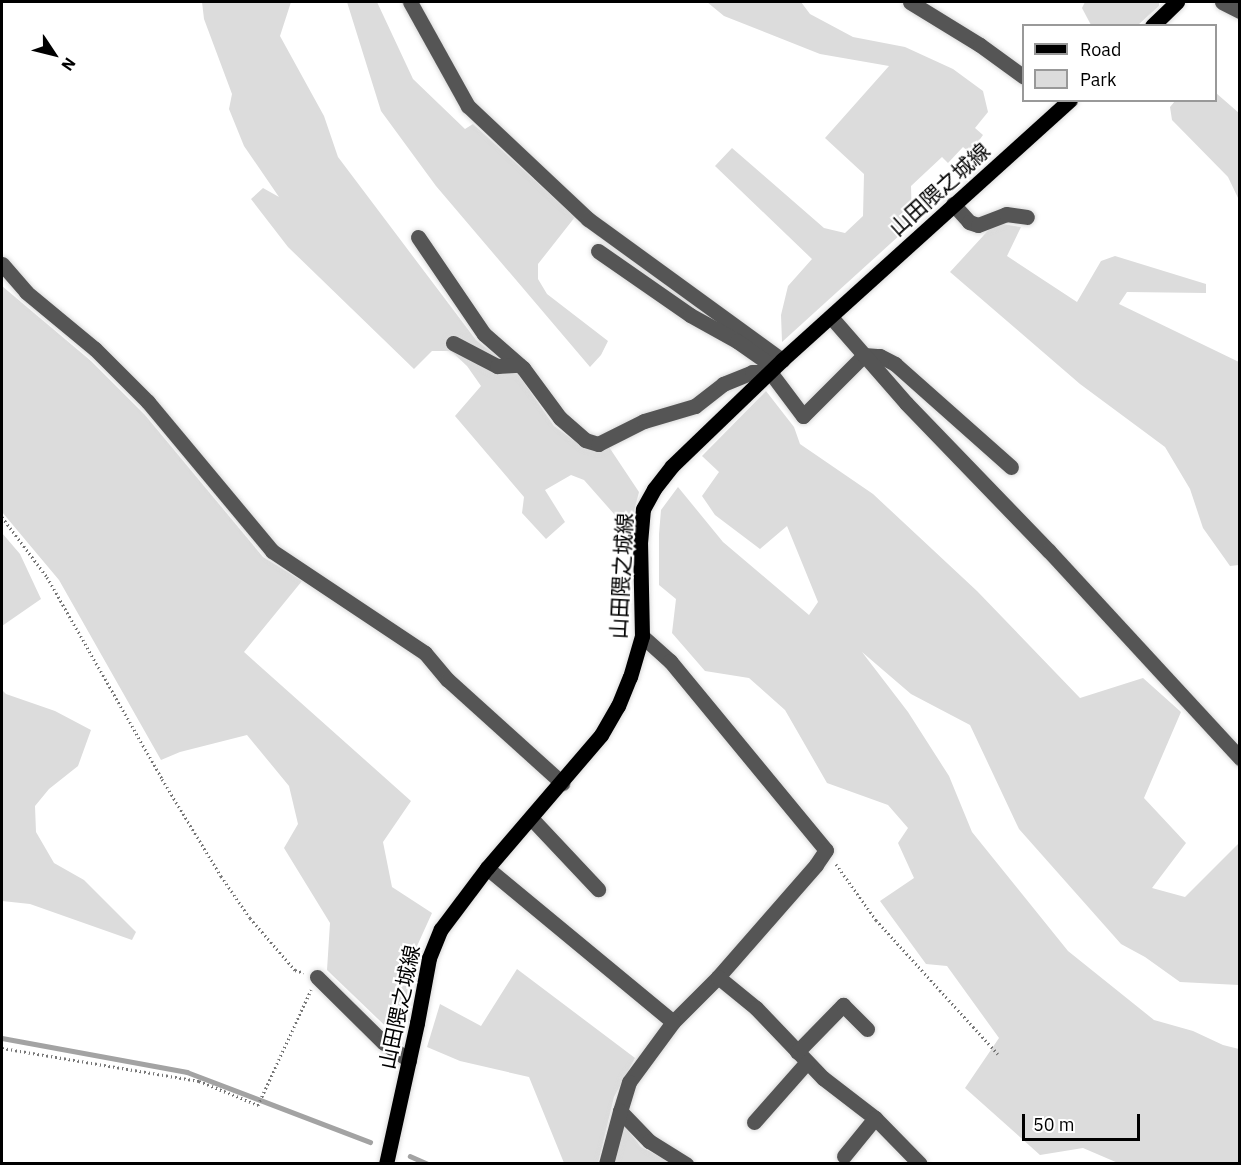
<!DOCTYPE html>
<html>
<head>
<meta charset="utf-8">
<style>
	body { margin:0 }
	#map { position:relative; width:1241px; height:1165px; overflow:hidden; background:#fff; font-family:"IBM Plex Sans","Noto Sans JP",sans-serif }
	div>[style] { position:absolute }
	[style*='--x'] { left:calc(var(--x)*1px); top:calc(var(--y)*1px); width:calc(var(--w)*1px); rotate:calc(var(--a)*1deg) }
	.green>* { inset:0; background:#dcdcdc }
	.stream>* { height:4.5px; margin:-2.25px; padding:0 2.25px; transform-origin:2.25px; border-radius:2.25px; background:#a3a3a3 }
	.path>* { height:3px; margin-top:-1.5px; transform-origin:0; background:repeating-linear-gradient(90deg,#777 0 1.5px,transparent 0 4.5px) }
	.roads { filter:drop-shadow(0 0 2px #dbdbdb) drop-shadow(0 0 2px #dbdbdb) }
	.minor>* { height:15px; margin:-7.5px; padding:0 7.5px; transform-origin:7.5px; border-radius:7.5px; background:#555 }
	.major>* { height:15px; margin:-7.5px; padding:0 7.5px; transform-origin:7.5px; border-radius:7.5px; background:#000 }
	span { translate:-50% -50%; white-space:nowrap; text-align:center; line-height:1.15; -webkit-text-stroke:4.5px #fff; paint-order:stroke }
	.street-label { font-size:21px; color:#000 }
	.frame { position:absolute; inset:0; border:3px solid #000; pointer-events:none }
	.legend { position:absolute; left:1022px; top:24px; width:195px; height:78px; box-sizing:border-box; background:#fff; border:2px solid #999; margin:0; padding:8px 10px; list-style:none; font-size:18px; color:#000 }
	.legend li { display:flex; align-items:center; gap:12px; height:30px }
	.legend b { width:30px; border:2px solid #999 }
	.north { position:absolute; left:24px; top:24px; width:60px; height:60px; -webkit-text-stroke:4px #fff; paint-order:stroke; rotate:125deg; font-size:16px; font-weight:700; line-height:24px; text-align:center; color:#000 }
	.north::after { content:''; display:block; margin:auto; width:21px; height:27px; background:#000; clip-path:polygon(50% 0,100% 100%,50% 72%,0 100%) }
	.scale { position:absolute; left:1022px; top:1114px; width:118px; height:27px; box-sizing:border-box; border:3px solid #000; border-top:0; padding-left:8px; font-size:18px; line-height:21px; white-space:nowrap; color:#000; -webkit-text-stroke:4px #fff; paint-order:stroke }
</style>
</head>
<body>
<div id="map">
	<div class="green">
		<i style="clip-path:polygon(202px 2px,291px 2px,280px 36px,324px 116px,338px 157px,476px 340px,518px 374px,554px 426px,584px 448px,598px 450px,609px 447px,639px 492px,629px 531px,584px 480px,571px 475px,545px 490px,565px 522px,546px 539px,522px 513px,524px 497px,455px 416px,481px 386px,467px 366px,451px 351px,432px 351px,414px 369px,288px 247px,251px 199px,263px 188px,279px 197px,244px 146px,229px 109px,232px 94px,204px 19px)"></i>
		<i style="clip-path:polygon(347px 2px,377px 2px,413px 79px,465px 129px,473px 124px,575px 217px,538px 264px,538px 279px,547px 294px,608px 341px,601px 355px,590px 367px,436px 186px,381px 111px)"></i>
		<i style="clip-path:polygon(707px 2px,801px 2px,810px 14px,853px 37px,905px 47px,953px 69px,983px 91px,988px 112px,975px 128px,983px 135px,970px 153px,963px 147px,948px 163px,942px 157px,911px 186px,912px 224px,782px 342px,781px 315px,788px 286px,812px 259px,715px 166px,732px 148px,824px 228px,845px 233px,863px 216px,864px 174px,825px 138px,889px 66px,820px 54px,724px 16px)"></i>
		<i style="clip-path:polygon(1085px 2px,1159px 2px,1159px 6px,1138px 25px,1091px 25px,1082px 8px)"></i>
		<i style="clip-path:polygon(1216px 93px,1239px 113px,1239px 200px,1228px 177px,1172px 120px,1170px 107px,1175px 101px,1216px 100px)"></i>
		<i style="clip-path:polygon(995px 223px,1021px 227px,1007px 256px,1077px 302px,1101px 261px,1115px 256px,1206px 284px,1206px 293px,1127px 292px,1119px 304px,1239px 362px,1239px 565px,1230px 566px,1203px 528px,1190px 489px,1165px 447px,1080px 384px,950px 272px)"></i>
		<i style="clip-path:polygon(2px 286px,91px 361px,145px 415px,263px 557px,302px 581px,244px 652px,411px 801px,383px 842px,392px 887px,432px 913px,408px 966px,407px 1012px,402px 1042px,327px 970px,330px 923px,284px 848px,298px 824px,289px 786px,247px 735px,180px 752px,161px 760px,59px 580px,2px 512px)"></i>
		<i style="clip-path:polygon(766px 391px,794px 427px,800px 444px,873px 494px,977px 591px,1080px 698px,1143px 678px,1181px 712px,1144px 798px,1186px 843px,1152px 888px,1185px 897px,1239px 843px,1239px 985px,1180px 982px,1145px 957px,1121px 944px,1019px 829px,970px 725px,911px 694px,862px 652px,908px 712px,949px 776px,972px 832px,1068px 951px,1154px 1020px,1193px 1031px,1223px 1045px,1239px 1049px,1239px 1163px,1118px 1163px,1083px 1148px,1040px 1155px,965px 1088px,999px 1038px,947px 966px,926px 964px,880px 901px,914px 878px,898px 843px,908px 828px,888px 805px,827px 783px,785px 710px,749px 678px,705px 671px,672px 633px,676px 599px,659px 585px,659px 534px,661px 510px,678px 487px,723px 542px,809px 615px,818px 602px,787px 526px,760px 549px,715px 515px,702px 496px,719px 472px,702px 456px)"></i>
		<i style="clip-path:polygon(2px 533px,20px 554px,41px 599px,2px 626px)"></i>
		<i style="clip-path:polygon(2px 690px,6px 694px,55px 711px,91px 730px,78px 766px,49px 789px,35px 806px,36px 832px,54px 863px,84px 880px,136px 932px,132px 940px,30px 904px,2px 901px)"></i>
		<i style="clip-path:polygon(517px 969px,635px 1058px,614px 1097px,598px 1163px,564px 1163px,529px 1077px,460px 1061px,427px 1047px,440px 1004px,481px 1026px)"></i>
		<i style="clip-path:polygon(623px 1124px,641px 1147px,672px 1163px,615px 1164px)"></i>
	</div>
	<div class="stream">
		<i style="--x:2;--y:1038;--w:188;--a:10.4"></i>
		<i style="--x:187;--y:1072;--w:196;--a:20.9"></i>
		<i style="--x:410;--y:1156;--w:20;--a:24"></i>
	</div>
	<div class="path">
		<i style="--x:2;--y:517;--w:75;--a:53.1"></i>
		<i style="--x:47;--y:577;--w:232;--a:60.3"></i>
		<i style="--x:162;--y:779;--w:114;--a:58.7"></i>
		<i style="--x:221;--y:876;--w:51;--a:55.4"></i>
		<i style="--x:250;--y:918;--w:69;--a:49.1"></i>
		<i style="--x:295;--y:970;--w:9;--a:18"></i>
		<i style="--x:836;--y:864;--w:69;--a:54.5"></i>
		<i style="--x:876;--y:920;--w:181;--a:47.7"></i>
		<i style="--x:2;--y:1048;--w:200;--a:9.5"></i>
		<i style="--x:199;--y:1081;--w:64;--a:22.1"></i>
		<i style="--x:258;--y:1105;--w:127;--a:-65.3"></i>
	</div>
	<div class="roads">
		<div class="minor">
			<i style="--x:410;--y:2;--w:119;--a:60.9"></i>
			<i style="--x:468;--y:106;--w:165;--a:43.3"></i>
			<i style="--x:588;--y:219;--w:240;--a:36"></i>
			<i style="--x:910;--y:2;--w:82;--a:31.6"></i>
			<i style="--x:980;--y:45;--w:54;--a:36"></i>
			<i style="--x:1222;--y:2;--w:20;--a:27"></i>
			<i style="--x:953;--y:204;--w:24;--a:48"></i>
			<i style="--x:969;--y:222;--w:9;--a:18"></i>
			<i style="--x:978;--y:225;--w:30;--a:-21"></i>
			<i style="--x:1006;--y:214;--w:21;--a:8"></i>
			<i style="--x:418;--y:237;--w:117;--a:55.8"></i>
			<i style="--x:484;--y:334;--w:52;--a:41.1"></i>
			<i style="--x:523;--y:368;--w:62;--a:53.5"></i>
			<i style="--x:560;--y:418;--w:33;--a:41"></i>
			<i style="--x:585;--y:440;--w:14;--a:17"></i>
			<i style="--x:598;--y:444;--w:51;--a:-26.6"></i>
			<i style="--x:644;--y:421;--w:53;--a:-16.4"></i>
			<i style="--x:695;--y:406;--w:36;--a:-38"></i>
			<i style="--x:723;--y:384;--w:31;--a:-22"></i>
			<i style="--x:752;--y:372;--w:18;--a:0"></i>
			<i style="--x:770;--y:372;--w:55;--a:53.1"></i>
			<i style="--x:803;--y:416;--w:86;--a:-45"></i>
			<i style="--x:864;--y:355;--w:16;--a:4"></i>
			<i style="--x:880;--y:356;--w:17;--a:28"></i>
			<i style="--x:895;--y:364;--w:155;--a:41.6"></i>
			<i style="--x:598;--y:251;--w:112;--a:34.8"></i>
			<i style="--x:690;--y:315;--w:54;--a:29"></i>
			<i style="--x:737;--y:341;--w:45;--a:35.1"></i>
			<i style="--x:2;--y:264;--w:37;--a:49"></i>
			<i style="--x:26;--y:292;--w:89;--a:39.6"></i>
			<i style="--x:95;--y:349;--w:75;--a:45"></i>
			<i style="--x:148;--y:402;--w:194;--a:50.2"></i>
			<i style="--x:272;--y:551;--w:184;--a:33.7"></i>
			<i style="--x:425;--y:653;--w:35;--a:50"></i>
			<i style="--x:448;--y:680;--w:154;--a:42.1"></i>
			<i style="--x:831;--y:317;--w:114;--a:48.9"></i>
			<i style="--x:906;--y:403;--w:206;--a:46"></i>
			<i style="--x:1049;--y:551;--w:282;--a:47.3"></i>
			<i style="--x:453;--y:343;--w:50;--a:27.6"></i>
			<i style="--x:497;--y:366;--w:22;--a:-3"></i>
			<i style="--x:642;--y:636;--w:38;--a:42"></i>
			<i style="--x:670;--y:661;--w:245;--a:50.5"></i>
			<i style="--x:826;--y:850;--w:18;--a:124"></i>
			<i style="--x:816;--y:865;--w:149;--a:131.2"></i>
			<i style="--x:718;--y:977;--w:64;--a:135"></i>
			<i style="--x:673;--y:1022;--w:74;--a:126.3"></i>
			<i style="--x:629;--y:1082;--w:30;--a:107"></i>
			<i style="--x:620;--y:1111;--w:42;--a:46"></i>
			<i style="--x:649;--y:1141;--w:44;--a:31.9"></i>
			<i style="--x:531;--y:818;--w:98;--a:46.7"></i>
			<i style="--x:487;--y:868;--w:241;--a:39.6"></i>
			<i style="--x:317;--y:977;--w:93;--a:44.6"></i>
			<i style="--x:383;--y:1042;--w:32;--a:35"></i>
			<i style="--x:718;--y:977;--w:49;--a:39.2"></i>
			<i style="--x:756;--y:1008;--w:97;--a:46.3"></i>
			<i style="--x:823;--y:1078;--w:66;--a:37.6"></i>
			<i style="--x:875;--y:1118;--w:64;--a:45.6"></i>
			<i style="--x:797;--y:1052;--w:66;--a:-45.6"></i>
			<i style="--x:843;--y:1005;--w:34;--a:45"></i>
			<i style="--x:754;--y:1122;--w:80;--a:-48.5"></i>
			<i style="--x:844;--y:1156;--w:49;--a:-50.8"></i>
			<i style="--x:606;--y:1164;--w:55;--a:-75.2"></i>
		</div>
		<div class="major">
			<i style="--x:1152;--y:26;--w:35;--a:-44"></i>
			<i style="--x:386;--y:1164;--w:144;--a:-77.6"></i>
			<i style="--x:417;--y:1023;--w:66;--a:-79.5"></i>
			<i style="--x:429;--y:958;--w:31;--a:-68"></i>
			<i style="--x:441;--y:929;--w:76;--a:-53"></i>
			<i style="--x:487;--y:868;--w:175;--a:-49.4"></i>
			<i style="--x:601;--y:735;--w:34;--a:-60"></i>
			<i style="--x:618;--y:706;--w:31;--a:-68"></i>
			<i style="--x:630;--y:677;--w:43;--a:-73.7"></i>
			<i style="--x:642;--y:636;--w:93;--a:-91.2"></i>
			<i style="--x:640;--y:543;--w:34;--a:-85"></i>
			<i style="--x:643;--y:509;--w:23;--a:-61"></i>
			<i style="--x:654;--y:489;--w:29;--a:-52"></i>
			<i style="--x:672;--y:466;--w:153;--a:-43.9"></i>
			<i style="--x:782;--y:360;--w:388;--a:-42.1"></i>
		</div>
	</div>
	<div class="street-label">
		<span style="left:939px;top:189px;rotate:-42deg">山田隈之城線</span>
		<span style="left:621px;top:576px;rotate:-87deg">山田隈之城線</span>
		<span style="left:399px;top:1007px;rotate:-78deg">山田隈之城線</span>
	</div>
	<div class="frame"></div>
	<ul class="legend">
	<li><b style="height:8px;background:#000"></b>Road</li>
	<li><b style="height:16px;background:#dcdcdc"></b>Park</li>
	</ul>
	<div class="north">N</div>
	<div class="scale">50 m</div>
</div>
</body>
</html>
